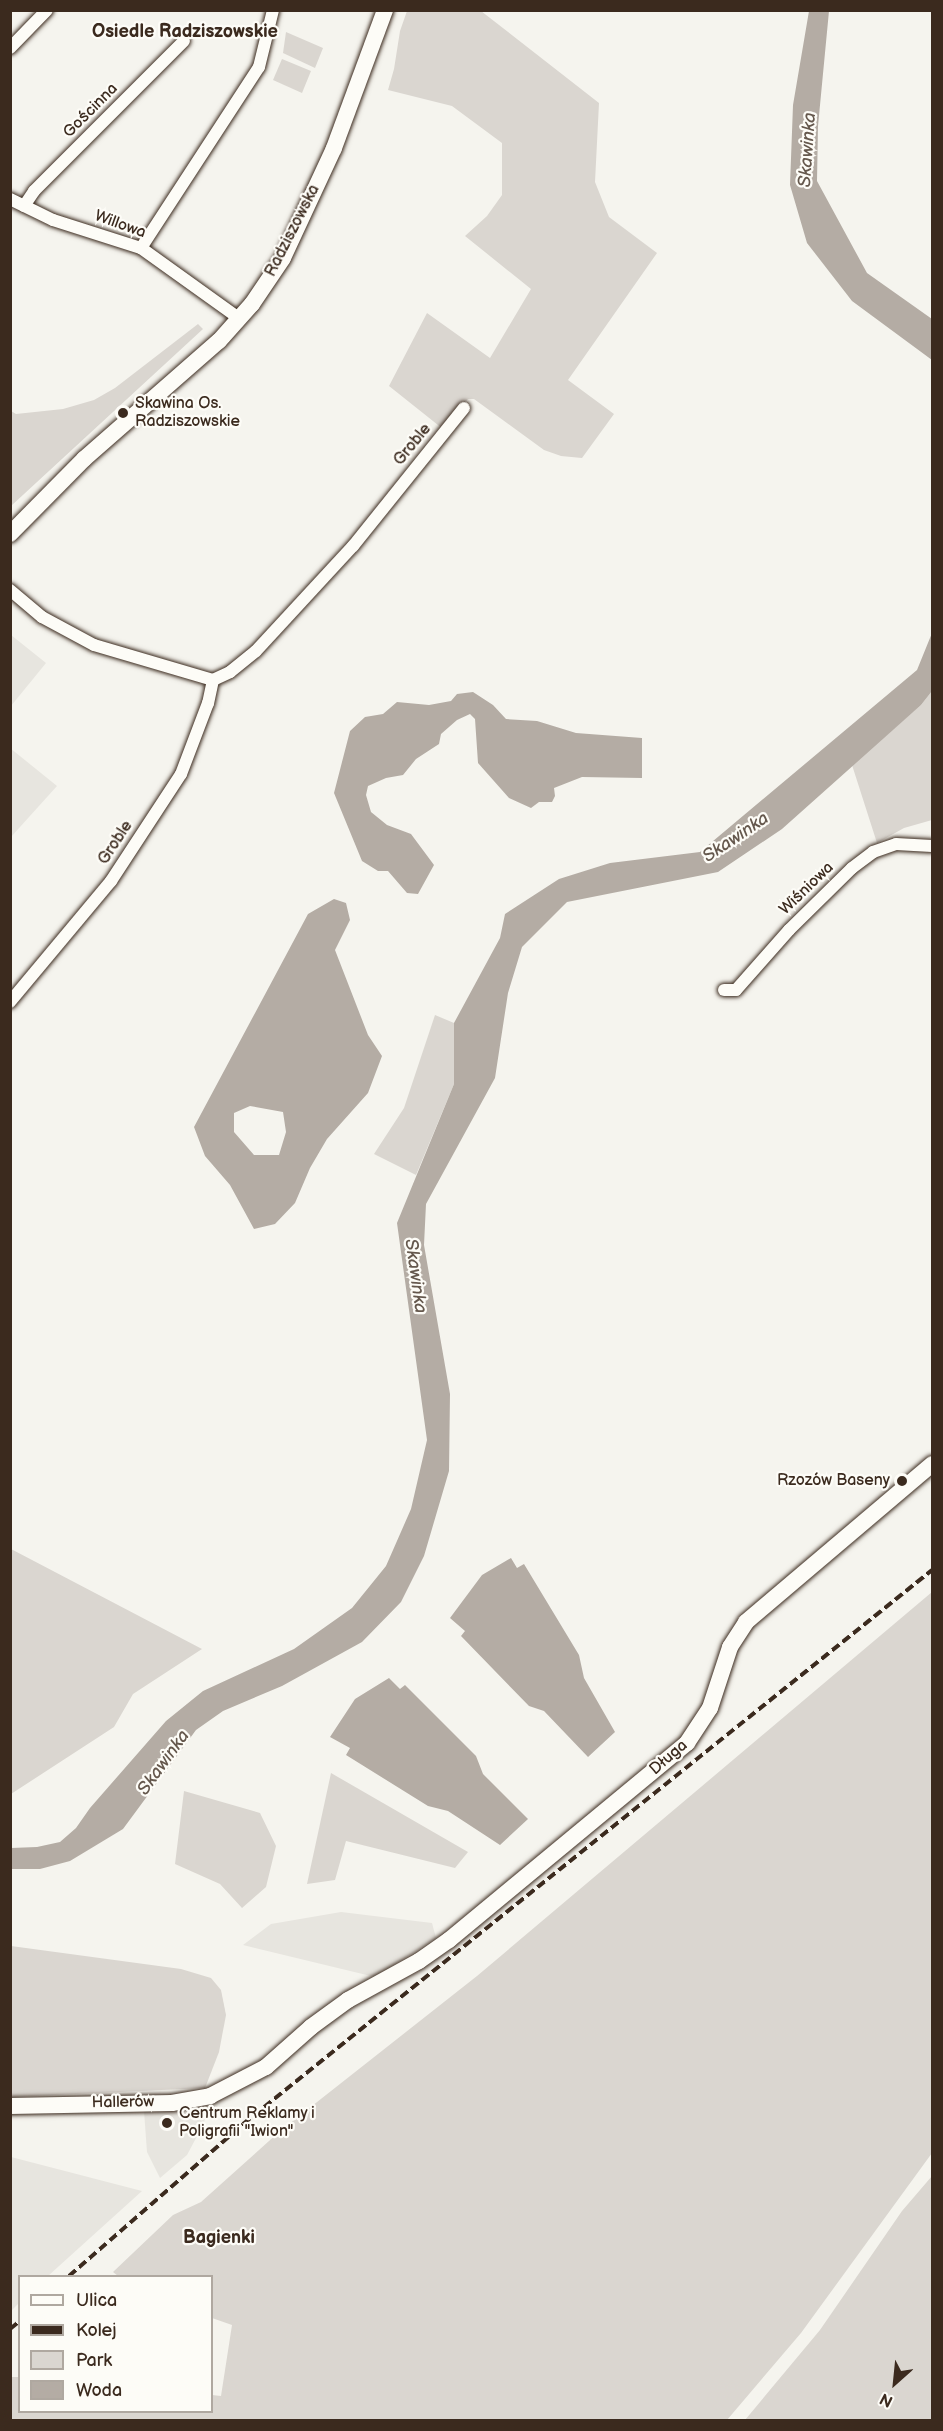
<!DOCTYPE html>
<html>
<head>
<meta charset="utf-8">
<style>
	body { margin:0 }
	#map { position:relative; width:943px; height:2431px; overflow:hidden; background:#f5f4ee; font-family:"Balsamiq Sans",sans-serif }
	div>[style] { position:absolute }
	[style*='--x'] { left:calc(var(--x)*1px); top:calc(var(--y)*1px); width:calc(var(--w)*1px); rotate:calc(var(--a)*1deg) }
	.built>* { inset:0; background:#e7e5df }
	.green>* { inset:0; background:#dad6d0 }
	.water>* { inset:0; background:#b4aca4 }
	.roads { filter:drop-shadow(0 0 2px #3b2a1e) drop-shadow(0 0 2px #3b2a1e) }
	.street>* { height:12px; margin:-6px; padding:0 6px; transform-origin:6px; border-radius:6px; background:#fdfcf7 }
	.secondary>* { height:16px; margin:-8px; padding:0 8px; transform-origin:8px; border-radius:8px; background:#fdfcf7 }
	.rail>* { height:4px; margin-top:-2px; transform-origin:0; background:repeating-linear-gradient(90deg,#3b2a1e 0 9px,transparent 0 13.5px) }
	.dots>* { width:16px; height:16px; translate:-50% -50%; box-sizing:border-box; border:3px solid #fdfcf7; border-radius:50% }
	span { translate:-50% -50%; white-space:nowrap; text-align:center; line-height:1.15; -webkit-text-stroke:4.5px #fdfcf7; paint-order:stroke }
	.street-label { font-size:16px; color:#3b2a1e }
	.poi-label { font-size:16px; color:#3b2a1e }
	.left { translate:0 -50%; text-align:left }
	.right { translate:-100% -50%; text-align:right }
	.neighbourhood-label { font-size:18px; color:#3b2a1e; font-weight:700 }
	.water-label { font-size:18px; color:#65584d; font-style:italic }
	.frame { position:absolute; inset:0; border:12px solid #3b2a1e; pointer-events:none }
	.legend { position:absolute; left:18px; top:2275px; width:195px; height:138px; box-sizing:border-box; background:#fdfcf7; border:2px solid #afa8a0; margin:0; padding:8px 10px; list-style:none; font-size:18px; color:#3b2a1e }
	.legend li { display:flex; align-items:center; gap:12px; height:30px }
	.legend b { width:30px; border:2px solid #afa8a0 }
	.north { position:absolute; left:865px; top:2353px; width:60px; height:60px; -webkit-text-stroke:4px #fdfcf7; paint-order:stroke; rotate:207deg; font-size:16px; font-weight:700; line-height:24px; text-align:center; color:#3b2a1e }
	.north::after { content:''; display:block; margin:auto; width:21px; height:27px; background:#3b2a1e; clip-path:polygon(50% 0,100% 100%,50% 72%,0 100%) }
</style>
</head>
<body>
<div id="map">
	<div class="built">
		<i style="clip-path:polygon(11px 635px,46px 663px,11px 706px)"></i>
		<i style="clip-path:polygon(10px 748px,57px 786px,11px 837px,10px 837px)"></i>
		<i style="clip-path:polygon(341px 1912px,432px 1923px,436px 1938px,375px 1977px,243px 1945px,271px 1924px)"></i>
		<i style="clip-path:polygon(207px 2107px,204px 2123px,187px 2155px,160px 2178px,147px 2152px,144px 2111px)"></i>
		<i style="clip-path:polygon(11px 2157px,142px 2191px,48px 2276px,20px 2276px,19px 2303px,11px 2311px)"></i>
	</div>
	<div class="green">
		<i style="clip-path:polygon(407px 11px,481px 11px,599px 103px,595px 182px,609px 217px,657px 253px,568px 380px,614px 414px,582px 458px,561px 456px,544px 450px,474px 399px,468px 399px,443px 429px,389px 386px,427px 313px,490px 358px,531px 289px,465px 236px,487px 216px,502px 195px,502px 143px,452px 106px,388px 90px,394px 69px,400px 31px)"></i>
		<i style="clip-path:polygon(286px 32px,323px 48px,315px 68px,283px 53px)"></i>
		<i style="clip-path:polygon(282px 59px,311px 71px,302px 93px,273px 80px)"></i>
		<i style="clip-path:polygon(198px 324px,203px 329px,11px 506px,11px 411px,16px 414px,63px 409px,94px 400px,115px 388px)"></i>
		<i style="clip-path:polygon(932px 691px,932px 820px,904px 828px,877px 843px,852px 765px,921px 705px)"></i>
		<i style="clip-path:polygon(435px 1015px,454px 1023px,454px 1084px,416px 1175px,374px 1154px,404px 1108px)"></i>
		<i style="clip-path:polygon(11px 1549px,202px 1649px,133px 1694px,114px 1727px,11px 1794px)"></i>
		<i style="clip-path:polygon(932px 1592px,932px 2153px,801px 2333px,727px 2420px,11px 2420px,11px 2377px,19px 2377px,20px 2412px,212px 2412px,212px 2395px,221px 2396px,232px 2325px,212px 2318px,212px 2276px,118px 2276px,113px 2272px,173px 2215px,201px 2202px,279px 2132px,477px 1976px)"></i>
		<i style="clip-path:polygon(331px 1773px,468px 1852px,455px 1868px,346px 1841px,335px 1880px,307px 1884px)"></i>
		<i style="clip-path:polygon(184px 1791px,260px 1813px,276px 1846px,266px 1887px,242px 1908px,220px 1884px,175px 1864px)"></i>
		<i style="clip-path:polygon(11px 1946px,181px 1969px,211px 1978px,221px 1990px,226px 2015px,219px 2052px,205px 2088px,11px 2097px)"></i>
		<i style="clip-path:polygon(932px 2176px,932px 2420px,745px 2420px,820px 2330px,902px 2211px)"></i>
	</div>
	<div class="water">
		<i style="clip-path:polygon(809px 11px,829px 11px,818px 126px,817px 181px,867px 273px,932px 319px,932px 360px,852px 301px,807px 243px,790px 185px,793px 105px)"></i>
		<i style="clip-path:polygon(932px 633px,932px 691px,921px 705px,782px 829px,718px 872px,567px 902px,522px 947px,508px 993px,495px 1078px,426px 1204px,424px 1245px,450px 1394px,449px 1471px,424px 1556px,401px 1602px,362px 1642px,282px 1686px,223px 1711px,196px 1730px,123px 1829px,70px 1861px,40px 1869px,11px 1869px,11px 1848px,37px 1847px,60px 1842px,76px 1828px,90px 1808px,166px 1721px,203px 1691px,294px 1649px,352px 1608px,386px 1566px,411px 1509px,427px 1440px,397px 1223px,454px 1084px,454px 1023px,500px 938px,505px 914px,559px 879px,610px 863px,700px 852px,917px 670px)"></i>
		<i style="clip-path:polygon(473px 692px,493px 705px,506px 719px,537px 721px,576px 733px,642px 738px,642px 778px,582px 777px,554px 788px,555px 796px,552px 802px,539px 802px,531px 808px,509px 798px,478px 763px,475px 719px,470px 714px,457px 720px,441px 734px,439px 744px,416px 759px,403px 775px,386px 778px,368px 786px,366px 795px,371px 812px,387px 825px,411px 834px,434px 865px,418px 894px,407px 893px,388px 871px,378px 871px,362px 861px,334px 793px,350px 731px,365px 717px,383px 714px,397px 702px,429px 705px,451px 701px,457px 694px)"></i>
		<i style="clip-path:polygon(evenodd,334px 899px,346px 903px,350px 920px,335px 950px,368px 1035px,382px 1056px,368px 1093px,327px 1139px,310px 1168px,295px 1203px,275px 1224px,254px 1229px,230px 1185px,205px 1156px,194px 1127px,308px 914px,334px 899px,250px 1106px,283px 1112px,286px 1132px,279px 1155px,254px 1155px,234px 1132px,234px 1113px,250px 1106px)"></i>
		<i style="clip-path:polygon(511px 1558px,517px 1568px,524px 1564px,579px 1655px,584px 1678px,615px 1732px,588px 1757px,544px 1711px,529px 1706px,461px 1636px,465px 1631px,450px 1618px,482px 1575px)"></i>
		<i style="clip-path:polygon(389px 1678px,400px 1689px,405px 1685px,476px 1756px,483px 1774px,528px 1819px,500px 1845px,448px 1811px,428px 1806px,346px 1755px,350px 1748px,330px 1737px,355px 1699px)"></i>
	</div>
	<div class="roads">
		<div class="street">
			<i style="--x:10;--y:48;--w:53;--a:-45.8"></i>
			<i style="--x:10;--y:199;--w:48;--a:26"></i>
			<i style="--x:53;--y:220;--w:92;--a:17.7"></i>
			<i style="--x:141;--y:248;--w:122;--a:35.6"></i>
			<i style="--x:24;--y:206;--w:18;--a:-56"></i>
			<i style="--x:34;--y:191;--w:212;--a:-45"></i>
			<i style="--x:141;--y:248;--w:216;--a:-56.9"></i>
			<i style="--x:259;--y:67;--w:59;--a:-76.2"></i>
			<i style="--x:10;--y:590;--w:42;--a:40.2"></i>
			<i style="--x:42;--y:617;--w:59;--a:28.3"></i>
			<i style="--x:94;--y:645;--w:124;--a:16.4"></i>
			<i style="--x:213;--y:680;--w:24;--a:102"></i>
			<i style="--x:208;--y:703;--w:76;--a:110.8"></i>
			<i style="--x:181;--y:774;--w:128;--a:123.2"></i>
			<i style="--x:111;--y:881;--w:158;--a:129.9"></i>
			<i style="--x:213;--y:680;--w:19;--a:-25"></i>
			<i style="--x:230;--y:672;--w:33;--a:-39"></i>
			<i style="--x:256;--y:651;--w:143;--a:-47.3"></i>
			<i style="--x:353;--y:546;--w:177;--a:-51.2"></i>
			<i style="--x:724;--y:990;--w:12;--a:0"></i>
			<i style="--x:736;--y:990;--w:80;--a:-48.5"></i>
			<i style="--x:789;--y:930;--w:88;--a:-44.5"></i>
			<i style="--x:852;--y:868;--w:26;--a:-37"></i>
			<i style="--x:873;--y:852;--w:24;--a:-19"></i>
			<i style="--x:896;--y:844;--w:36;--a:3"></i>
		</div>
		<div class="secondary">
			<i style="--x:10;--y:534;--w:105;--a:-45.4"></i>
			<i style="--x:84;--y:459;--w:179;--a:-41.2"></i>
			<i style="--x:219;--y:341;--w:50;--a:-48.3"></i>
			<i style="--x:252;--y:304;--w:55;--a:-56"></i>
			<i style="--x:283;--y:258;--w:121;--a:-65.1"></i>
			<i style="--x:334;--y:148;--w:147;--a:-69.7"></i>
			<i style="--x:10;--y:2106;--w:162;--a:-1.1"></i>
			<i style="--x:172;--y:2103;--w:39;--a:-10"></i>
			<i style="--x:210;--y:2096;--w:63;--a:-27.4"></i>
			<i style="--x:266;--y:2067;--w:60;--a:-41.6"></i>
			<i style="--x:311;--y:2027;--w:46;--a:-36.1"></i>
			<i style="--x:348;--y:2000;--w:81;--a:-28.8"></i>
			<i style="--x:419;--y:1961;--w:37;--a:-35"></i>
			<i style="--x:449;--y:1940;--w:309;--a:-39.6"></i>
			<i style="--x:687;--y:1743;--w:42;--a:-56.7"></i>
			<i style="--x:710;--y:1708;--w:64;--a:-71.8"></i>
			<i style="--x:730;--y:1647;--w:30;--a:-57"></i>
			<i style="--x:746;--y:1622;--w:244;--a:-40.3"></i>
		</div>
	</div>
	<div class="rail">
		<i style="--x:69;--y:2276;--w:231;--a:-41.1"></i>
		<i style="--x:243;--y:2124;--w:884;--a:-38.8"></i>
		<i style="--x:10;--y:2329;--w:13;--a:-39"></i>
	</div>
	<div class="dots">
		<i style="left:123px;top:413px;background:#3b2a1e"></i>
		<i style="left:902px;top:1481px;background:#3b2a1e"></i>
		<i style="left:167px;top:2123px;background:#3b2a1e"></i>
	</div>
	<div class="street-label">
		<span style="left:91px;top:111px;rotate:-45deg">Gościnna</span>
		<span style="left:120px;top:225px;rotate:20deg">Willowa</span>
		<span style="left:293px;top:231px;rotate:-63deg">Radziszowska</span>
		<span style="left:413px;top:445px;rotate:-51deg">Groble</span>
		<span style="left:116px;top:843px;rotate:-57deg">Groble</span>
		<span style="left:807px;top:889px;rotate:-44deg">Wiśniowa</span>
		<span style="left:669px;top:1758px;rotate:-41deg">Długa</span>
		<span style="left:123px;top:2103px;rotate:-1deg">Hallerów</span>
	</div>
	<div class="poi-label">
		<span class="left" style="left:135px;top:413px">Skawina Os.<br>Radziszowskie</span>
		<span class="right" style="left:890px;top:1481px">Rzozów Baseny</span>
		<span class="left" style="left:179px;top:2123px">Centrum Reklamy i<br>Poligrafii "Iwion"</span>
	</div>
	<div class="neighbourhood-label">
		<span style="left:185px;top:32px">Osiedle Radziszowskie</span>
		<span style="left:219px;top:2238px">Bagienki</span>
	</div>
	<div class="water-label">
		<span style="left:808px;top:150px;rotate:-86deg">Skawinka</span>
		<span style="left:736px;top:838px;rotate:-34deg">Skawinka</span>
		<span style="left:415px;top:1276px;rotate:82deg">Skawinka</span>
		<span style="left:164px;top:1763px;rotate:-54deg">Skawinka</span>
	</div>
	<div class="frame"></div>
	<ul class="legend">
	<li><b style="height:8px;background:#fdfcf7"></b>Ulica</li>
	<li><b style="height:8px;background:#3b2a1e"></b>Kolej</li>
	<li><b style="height:16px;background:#dad6d0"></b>Park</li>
	<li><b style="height:16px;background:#b4aca4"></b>Woda</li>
	</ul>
	<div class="north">N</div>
</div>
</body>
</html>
